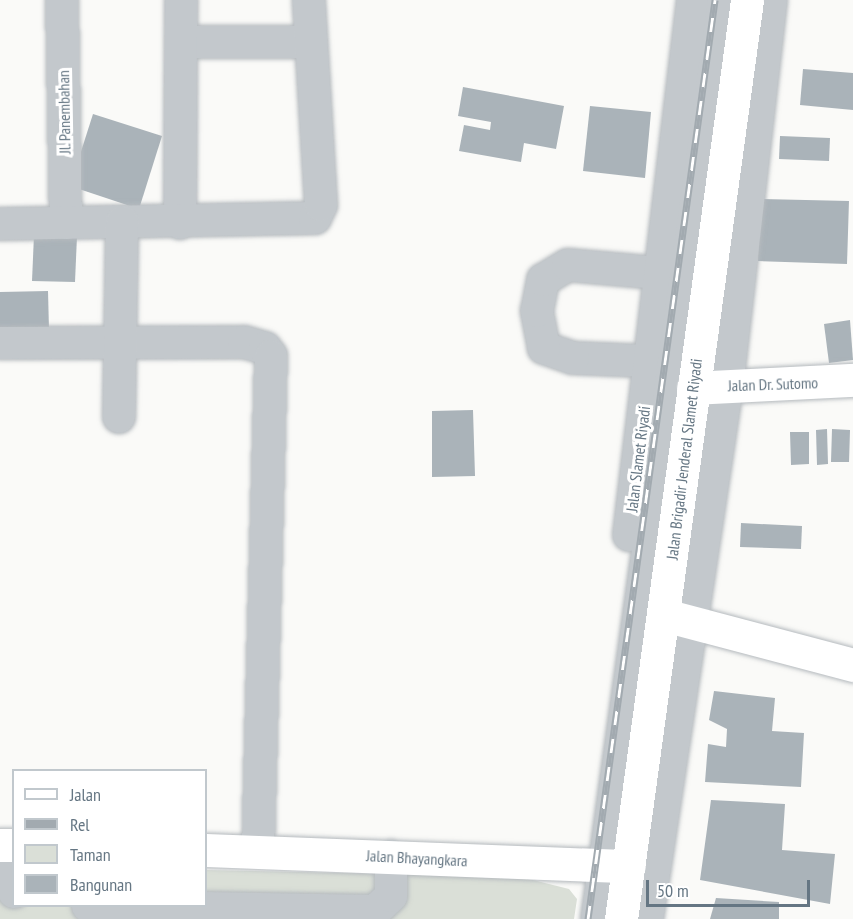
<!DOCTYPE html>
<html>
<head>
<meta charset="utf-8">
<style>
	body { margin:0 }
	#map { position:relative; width:853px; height:919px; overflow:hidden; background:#fafaf8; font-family:"PT Sans Narrow",sans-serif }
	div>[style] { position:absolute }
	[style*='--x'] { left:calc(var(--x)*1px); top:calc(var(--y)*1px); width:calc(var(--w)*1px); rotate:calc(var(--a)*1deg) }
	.green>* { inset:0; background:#dadfd7 }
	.building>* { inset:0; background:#aab3b9 }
	.roads { filter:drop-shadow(0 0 2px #b5babe) drop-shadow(0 0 2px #b5babe) }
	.minor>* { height:32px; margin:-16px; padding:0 16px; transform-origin:16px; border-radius:16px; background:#c3c8cc }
	.major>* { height:33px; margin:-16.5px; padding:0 16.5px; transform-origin:16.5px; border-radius:16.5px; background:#fff }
	.rail>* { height:7px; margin-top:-3.5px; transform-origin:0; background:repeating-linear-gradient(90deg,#fff 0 14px,#a2aab0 0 28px); box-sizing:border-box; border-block:2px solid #a2aab0 }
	span { translate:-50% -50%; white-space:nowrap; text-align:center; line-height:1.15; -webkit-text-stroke:6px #fff; paint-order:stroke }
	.street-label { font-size:16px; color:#657683 }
	.legend { position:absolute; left:12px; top:769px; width:195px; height:138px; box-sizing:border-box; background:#fff; border:2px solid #c1c8cd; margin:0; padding:8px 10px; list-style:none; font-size:18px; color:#657683 }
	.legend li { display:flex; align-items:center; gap:12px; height:30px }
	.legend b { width:30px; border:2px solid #c1c8cd }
	.scale { position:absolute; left:646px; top:880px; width:164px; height:27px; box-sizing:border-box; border:3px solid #657683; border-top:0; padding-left:8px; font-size:18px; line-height:21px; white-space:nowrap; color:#657683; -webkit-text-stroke:4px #fff; paint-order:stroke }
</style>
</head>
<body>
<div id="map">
	<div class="green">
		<i style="clip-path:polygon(0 866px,14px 906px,206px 906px,206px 870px,521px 877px,569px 889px,577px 899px,574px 919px,0 919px)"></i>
	</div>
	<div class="building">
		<i style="clip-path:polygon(803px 69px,853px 73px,853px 110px,800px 105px)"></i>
		<i style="clip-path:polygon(463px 87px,564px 106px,556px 149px,524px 143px,521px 162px,459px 151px,464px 125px,490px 130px,491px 122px,458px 116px)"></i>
		<i style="clip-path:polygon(590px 106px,651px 112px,645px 178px,583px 171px)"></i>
		<i style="clip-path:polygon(93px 114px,162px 136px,139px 209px,70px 186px)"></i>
		<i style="clip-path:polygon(780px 136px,830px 138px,829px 161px,779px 159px)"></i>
		<i style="clip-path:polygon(760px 199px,849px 201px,847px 264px,758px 261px)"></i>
		<i style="clip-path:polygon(34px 235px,77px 236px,75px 282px,32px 281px)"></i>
		<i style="clip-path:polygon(48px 291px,49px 330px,0 330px,0 292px)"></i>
		<i style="clip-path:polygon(850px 320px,853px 360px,829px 363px,824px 324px)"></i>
		<i style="clip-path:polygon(473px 410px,475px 476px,432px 477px,432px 411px)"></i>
		<i style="clip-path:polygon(827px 429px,828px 464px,817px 465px,816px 430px)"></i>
		<i style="clip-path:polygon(832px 429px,850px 430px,849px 462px,831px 462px)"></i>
		<i style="clip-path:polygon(790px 432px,809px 432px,809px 464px,791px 465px)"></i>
		<i style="clip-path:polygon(741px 523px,802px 526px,801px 549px,740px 547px)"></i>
		<i style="clip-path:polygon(714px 691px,775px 698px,772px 731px,804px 733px,801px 787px,705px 782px,708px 744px,726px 747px,727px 729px,709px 720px)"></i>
		<i style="clip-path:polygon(711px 800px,785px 804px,782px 850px,835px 854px,830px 904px,700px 880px)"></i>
		<i style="clip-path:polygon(716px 898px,779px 902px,779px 919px,710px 919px)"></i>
	</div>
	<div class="roads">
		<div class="minor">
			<i style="--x:62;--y:0;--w:223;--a:89"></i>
			<i style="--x:182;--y:42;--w:129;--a:0"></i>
			<i style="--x:180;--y:223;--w:223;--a:-89.7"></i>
			<i style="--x:0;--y:224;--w:315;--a:-1.1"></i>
			<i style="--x:315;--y:218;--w:14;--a:-65"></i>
			<i style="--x:321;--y:205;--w:205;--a:-93.4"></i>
			<i style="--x:0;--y:343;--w:244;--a:-0.2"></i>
			<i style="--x:244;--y:342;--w:22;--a:16"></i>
			<i style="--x:265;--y:348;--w:10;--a:53"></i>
			<i style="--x:271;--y:356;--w:496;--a:91.5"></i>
			<i style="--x:669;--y:362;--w:96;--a:-177.6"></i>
			<i style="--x:573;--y:358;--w:31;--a:-161"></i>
			<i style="--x:544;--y:348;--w:38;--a:-101"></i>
			<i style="--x:537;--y:311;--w:32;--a:-79"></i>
			<i style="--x:543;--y:280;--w:29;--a:-31"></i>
			<i style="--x:568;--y:265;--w:112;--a:5.1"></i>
			<i style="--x:119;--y:417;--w:195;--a:-89.1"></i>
			<i style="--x:629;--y:535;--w:539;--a:-83.18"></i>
			<i style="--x:11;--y:845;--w:47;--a:86.3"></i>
			<i style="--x:88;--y:906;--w:287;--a:1"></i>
			<i style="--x:375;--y:911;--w:22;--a:-43"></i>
			<i style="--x:391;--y:896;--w:40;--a:-90"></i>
			<i style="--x:597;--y:919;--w:928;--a:-82.13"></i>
			<i style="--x:647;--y:919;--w:539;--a:-81.46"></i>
			<i style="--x:727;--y:386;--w:388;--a:-83.5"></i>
		</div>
		<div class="major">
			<i style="--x:693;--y:388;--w:160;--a:-2.9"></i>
			<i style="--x:664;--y:615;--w:196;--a:14.8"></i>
			<i style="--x:0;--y:845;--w:14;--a:0"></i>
			<i style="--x:206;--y:850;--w:423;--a:2.2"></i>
			<i style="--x:621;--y:919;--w:928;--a:-82.19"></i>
		</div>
	</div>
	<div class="rail">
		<i style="--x:588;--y:919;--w:928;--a:-82.13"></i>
	</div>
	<div class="street-label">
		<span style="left:64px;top:112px;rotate:-91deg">Jl. Panembahan</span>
		<span style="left:773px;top:384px;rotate:-2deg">Jalan Dr. Sutomo</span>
		<span style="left:638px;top:459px;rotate:-83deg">Jalan Slamet Riyadi</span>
		<span style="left:684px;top:459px;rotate:-83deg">Jalan Brigadir Jenderal Slamet Riyadi</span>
		<span style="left:417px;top:858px;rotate:3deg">Jalan Bhayangkara</span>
	</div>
	<ul class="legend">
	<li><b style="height:8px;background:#fff"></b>Jalan</li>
	<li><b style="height:8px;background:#a2aab0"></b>Rel</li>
	<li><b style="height:16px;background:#dadfd7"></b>Taman</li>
	<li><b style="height:16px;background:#aab3b9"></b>Bangunan</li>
	</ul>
	<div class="scale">50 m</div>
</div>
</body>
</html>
